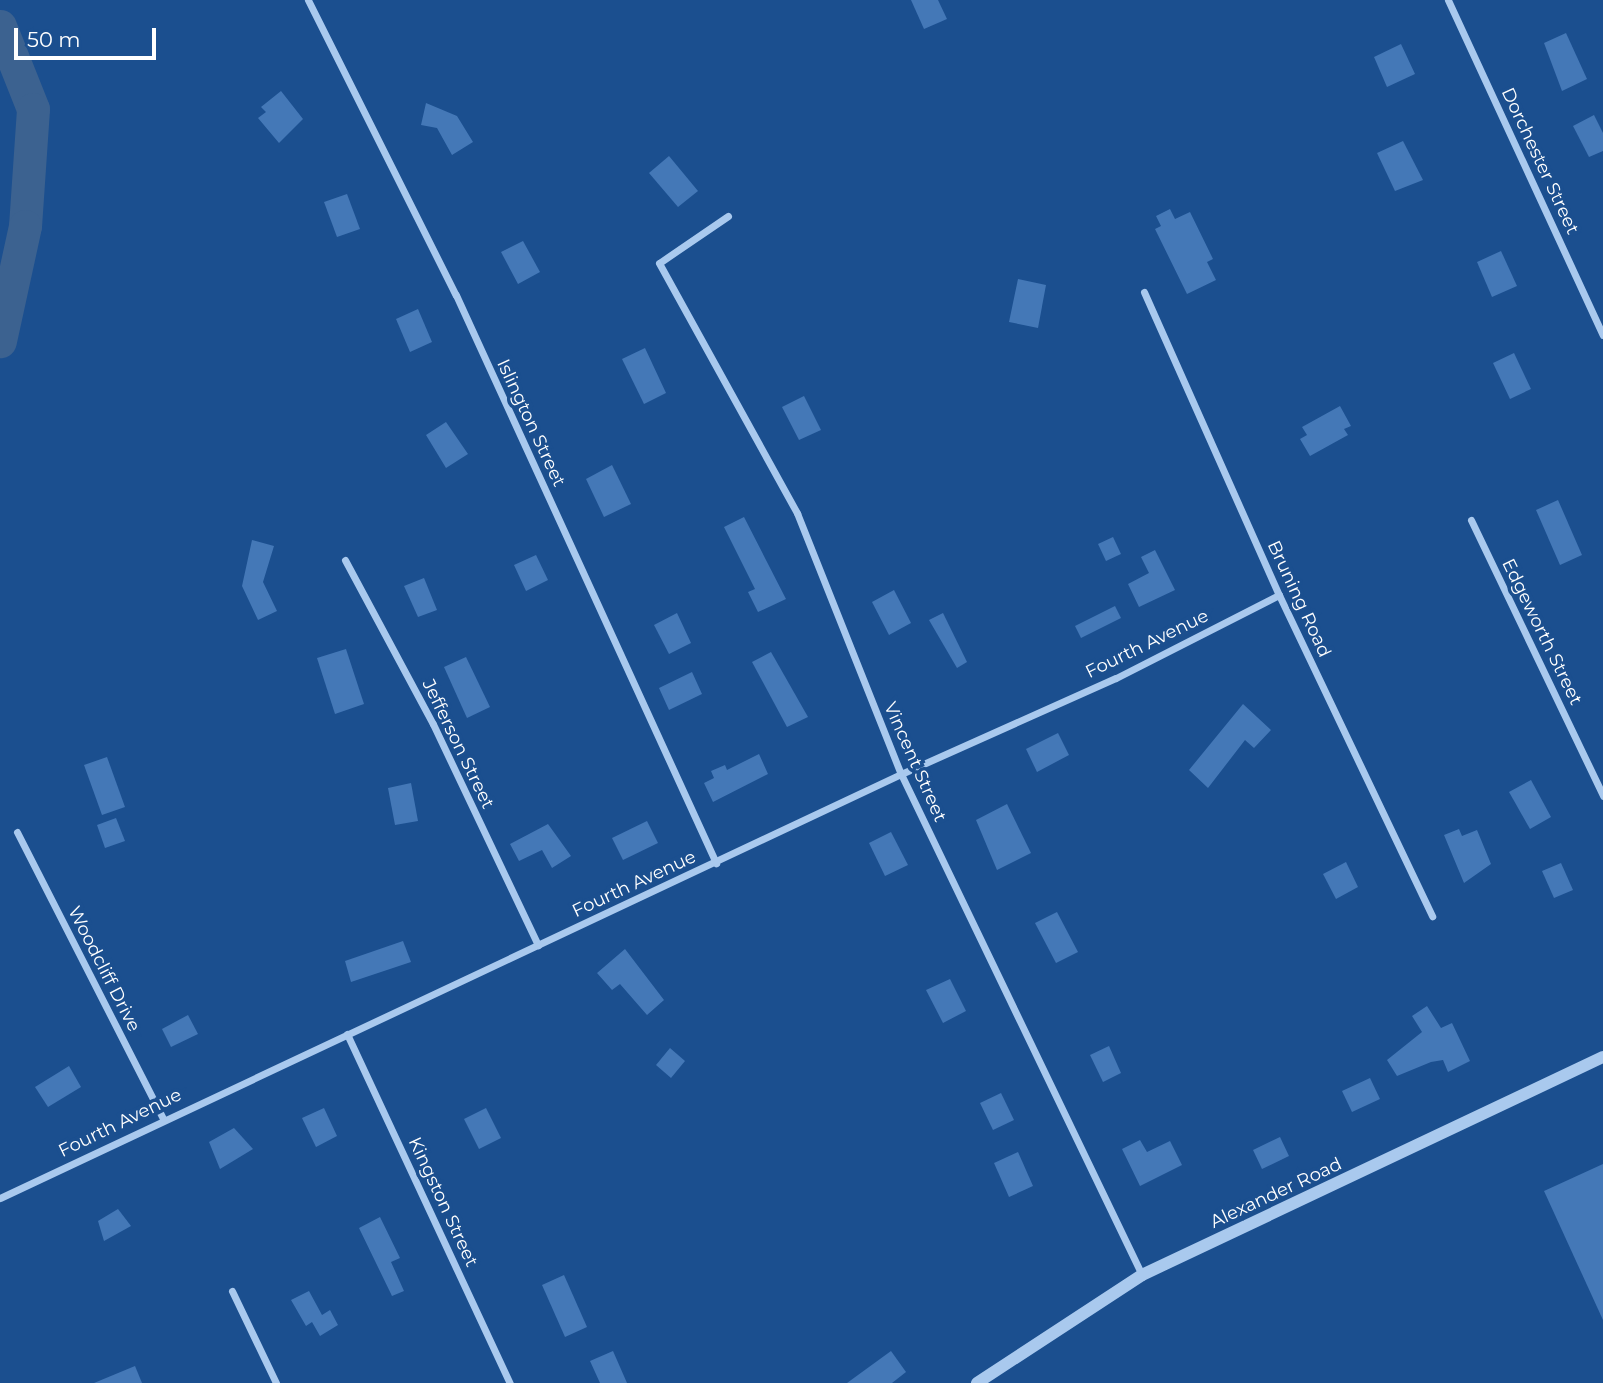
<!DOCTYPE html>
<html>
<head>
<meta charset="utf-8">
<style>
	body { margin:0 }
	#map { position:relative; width:1603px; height:1383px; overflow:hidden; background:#1b4f8f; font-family:Montserrat,sans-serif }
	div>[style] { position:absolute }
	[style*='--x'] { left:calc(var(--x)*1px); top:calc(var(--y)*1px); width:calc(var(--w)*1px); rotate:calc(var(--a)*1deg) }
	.river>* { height:33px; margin:-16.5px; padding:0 16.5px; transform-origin:16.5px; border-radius:16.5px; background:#3c6290 }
	.building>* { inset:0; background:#4478b7 }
	.minor>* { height:7px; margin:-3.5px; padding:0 3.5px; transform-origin:3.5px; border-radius:3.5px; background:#a9c9ee }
	.tertiary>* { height:12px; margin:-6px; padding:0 6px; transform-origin:6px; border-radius:6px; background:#a9c9ee }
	span { translate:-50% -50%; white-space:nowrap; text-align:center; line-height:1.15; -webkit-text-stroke:7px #1b4f8f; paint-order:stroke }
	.street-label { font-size:18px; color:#fff }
	.scale { position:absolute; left:14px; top:28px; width:142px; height:32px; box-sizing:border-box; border:4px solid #fff; border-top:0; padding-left:9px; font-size:21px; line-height:24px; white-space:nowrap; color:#fff; -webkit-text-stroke:5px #1b4f8f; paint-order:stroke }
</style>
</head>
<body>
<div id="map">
	<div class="river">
		<i style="--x:0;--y:26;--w:89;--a:68.3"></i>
		<i style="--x:33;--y:109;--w:117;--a:93.9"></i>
		<i style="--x:25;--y:226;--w:118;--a:102.3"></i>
	</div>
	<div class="building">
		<i style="clip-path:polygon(911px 0,938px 0,947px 19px,924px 29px)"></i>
		<i style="clip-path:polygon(1566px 33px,1587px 79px,1562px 91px,1544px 43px)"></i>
		<i style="clip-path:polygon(1401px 44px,1415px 74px,1387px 87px,1374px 57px)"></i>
		<i style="clip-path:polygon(281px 91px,303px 119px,279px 143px,258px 118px,266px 112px,261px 107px)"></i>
		<i style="clip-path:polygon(426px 103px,457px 116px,473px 142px,452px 155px,437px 128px,421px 125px)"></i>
		<i style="clip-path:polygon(1594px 115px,1603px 133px,1603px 151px,1589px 157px,1573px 126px)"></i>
		<i style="clip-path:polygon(1403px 141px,1423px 180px,1395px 191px,1377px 153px)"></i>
		<i style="clip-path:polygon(669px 156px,698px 191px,678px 207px,649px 173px)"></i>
		<i style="clip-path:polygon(347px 194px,360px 229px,337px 237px,324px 202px)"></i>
		<i style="clip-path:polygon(1170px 209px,1175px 219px,1190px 212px,1213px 259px,1207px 262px,1216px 280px,1187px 294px,1155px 229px,1161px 226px,1156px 216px)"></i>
		<i style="clip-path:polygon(523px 241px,540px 272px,518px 284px,501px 252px)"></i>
		<i style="clip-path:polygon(1501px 251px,1517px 286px,1492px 297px,1477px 262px)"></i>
		<i style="clip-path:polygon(1018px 279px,1046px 285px,1038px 328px,1009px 322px)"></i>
		<i style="clip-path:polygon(418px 309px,432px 342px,410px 352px,396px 319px)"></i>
		<i style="clip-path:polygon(645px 348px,666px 393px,644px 404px,622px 359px)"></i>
		<i style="clip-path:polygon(1514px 353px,1531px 389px,1510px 399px,1493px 363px)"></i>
		<i style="clip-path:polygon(804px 396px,821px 430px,799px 440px,782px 407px)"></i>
		<i style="clip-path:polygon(1340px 406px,1351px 426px,1344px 429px,1348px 435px,1310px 456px,1300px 439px,1307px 435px,1302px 427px)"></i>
		<i style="clip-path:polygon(446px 422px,468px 454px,446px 468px,426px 435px)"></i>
		<i style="clip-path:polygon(612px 465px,631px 504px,604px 517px,586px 479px)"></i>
		<i style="clip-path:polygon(1558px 500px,1582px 555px,1560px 565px,1536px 510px)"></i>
		<i style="clip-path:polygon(744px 517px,786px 599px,758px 612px,748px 592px,755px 589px,724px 527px)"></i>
		<i style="clip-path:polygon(1113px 537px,1121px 554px,1106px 561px,1098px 544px)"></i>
		<i style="clip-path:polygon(252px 540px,274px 546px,263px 582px,277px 611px,258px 620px,242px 586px)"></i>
		<i style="clip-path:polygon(1155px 550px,1175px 590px,1139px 607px,1128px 584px,1149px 573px,1141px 557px)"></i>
		<i style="clip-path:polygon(536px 555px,548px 580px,526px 591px,514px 565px)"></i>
		<i style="clip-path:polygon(424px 578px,437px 610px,418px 617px,404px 586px)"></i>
		<i style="clip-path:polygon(894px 590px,911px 623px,889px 635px,872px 602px)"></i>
		<i style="clip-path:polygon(1115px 606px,1121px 618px,1081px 638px,1075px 626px)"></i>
		<i style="clip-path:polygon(677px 613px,691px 643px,669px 654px,654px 625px)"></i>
		<i style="clip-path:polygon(943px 613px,967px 662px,957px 668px,929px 620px)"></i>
		<i style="clip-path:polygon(346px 649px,364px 704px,335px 714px,317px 658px)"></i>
		<i style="clip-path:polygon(771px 652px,808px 717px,787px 727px,752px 662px)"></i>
		<i style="clip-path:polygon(466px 657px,490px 707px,467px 718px,444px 667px)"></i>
		<i style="clip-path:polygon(692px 672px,702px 694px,669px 710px,659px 688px)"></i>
		<i style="clip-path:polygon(1243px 704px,1271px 730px,1254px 748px,1245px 740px,1208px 788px,1189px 770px)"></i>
		<i style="clip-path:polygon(1058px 733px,1069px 755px,1037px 772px,1026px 749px)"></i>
		<i style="clip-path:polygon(759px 754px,768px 774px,713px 802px,704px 783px,714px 778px,711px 771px,725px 765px,727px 770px)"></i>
		<i style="clip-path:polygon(107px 757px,125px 807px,102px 815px,84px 765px)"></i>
		<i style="clip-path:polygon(1531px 780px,1551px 817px,1530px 829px,1509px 792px)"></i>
		<i style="clip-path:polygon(411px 783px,418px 821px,395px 825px,388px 788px)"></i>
		<i style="clip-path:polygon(1007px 804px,1031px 853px,997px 870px,976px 820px)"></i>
		<i style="clip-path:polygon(116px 818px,125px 841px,105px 848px,97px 825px)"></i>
		<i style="clip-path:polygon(647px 821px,658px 843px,623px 860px,612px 838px)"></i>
		<i style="clip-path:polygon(548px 824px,571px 856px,552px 868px,542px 850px,519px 861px,510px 844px)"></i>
		<i style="clip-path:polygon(1459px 829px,1462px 836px,1477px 830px,1491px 864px,1464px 883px,1444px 835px)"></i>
		<i style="clip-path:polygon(891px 832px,908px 865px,885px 876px,869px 843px)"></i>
		<i style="clip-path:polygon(1346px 862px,1358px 887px,1336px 899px,1323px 874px)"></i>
		<i style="clip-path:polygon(1561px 863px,1573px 890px,1554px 898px,1542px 871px)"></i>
		<i style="clip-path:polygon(1057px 912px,1078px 952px,1056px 963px,1035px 923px)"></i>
		<i style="clip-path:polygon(403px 941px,411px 962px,351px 982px,345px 961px)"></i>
		<i style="clip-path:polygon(625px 949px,664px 1000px,647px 1015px,620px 984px,612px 990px,597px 973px)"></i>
		<i style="clip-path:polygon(950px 979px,966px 1011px,943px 1023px,926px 990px)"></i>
		<i style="clip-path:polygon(1427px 1006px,1441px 1028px,1452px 1023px,1470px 1061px,1448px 1072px,1443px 1060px,1431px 1062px,1397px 1076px,1387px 1060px,1422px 1032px,1412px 1016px)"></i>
		<i style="clip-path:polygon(188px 1015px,198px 1034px,171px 1047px,162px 1029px)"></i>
		<i style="clip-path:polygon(1109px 1046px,1121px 1073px,1103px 1082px,1090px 1055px)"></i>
		<i style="clip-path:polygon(670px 1048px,685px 1061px,671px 1078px,656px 1065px)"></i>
		<i style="clip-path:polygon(69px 1066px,81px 1087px,48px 1107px,35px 1087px)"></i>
		<i style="clip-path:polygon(1370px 1078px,1380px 1099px,1352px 1112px,1342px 1091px)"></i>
		<i style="clip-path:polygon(1001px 1093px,1014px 1120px,993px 1130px,980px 1103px)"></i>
		<i style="clip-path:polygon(324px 1108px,337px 1136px,316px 1147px,302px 1118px)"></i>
		<i style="clip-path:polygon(486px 1108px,501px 1138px,479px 1149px,464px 1119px)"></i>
		<i style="clip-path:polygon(234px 1128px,253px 1149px,220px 1169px,209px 1142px)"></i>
		<i style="clip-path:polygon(1280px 1137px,1289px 1156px,1262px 1169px,1253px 1150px)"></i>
		<i style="clip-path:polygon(1140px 1140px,1147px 1152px,1170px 1141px,1182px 1165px,1140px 1186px,1122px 1149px)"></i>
		<i style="clip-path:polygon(1018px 1152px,1033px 1186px,1009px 1197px,994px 1163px)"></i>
		<i style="clip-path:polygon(1603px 1164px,1603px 1320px,1544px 1191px)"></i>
		<i style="clip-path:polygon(118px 1209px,131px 1226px,104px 1241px,98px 1221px)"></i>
		<i style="clip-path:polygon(380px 1217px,400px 1258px,391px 1262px,404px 1291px,392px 1296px,359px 1228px)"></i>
		<i style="clip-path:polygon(564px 1275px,587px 1327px,565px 1337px,542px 1285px)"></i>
		<i style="clip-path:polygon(309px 1291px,322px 1315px,330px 1310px,338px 1325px,320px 1336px,312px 1322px,306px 1326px,291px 1300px)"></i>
		<i style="clip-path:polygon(613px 1351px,627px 1383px,600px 1383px,590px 1361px)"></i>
		<i style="clip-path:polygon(891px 1351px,906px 1372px,892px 1383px,847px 1383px)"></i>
		<i style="clip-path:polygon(135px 1366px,142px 1383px,94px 1383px)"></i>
	</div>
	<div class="minor">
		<i style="--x:308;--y:0;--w:330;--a:63.4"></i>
		<i style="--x:456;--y:295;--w:625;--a:65.4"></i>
		<i style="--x:1448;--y:0;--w:369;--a:65.2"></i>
		<i style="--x:728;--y:216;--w:83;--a:145.7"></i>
		<i style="--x:659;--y:263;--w:286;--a:61.1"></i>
		<i style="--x:797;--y:513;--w:281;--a:68.3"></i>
		<i style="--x:901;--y:774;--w:556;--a:64.31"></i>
		<i style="--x:1144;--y:292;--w:332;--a:66"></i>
		<i style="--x:1279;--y:595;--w:356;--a:64.5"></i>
		<i style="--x:1471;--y:520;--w:306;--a:64.4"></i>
		<i style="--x:345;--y:560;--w:186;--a:61.8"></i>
		<i style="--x:433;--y:724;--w:245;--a:64.6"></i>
		<i style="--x:17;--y:832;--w:322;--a:63"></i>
		<i style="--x:347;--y:1034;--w:385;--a:65"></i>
		<i style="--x:0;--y:1198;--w:996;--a:-25.2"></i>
		<i style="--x:901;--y:774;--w:235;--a:-24.1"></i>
		<i style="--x:1116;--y:678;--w:183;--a:-27"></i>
		<i style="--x:232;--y:1291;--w:102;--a:64.4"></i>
	</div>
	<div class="tertiary">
		<i style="--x:977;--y:1383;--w:197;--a:-33.2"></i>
		<i style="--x:1142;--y:1275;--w:510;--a:-25.31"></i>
	</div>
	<div class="street-label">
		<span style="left:1540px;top:161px;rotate:65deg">Dorchester Street</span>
		<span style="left:531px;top:423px;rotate:65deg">Islington Street</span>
		<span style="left:1299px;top:599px;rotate:65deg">Bruning Road</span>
		<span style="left:1542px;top:632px;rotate:64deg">Edgeworth Street</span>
		<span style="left:1147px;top:644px;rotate:-26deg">Fourth Avenue</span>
		<span style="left:458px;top:744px;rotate:64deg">Jefferson Street</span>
		<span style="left:915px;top:762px;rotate:66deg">Vincent Street</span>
		<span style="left:634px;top:884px;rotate:-25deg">Fourth Avenue</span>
		<span style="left:104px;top:969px;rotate:63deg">Woodcliff Drive</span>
		<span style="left:120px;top:1123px;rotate:-26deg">Fourth Avenue</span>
		<span style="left:1276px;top:1193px;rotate:-25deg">Alexander Road</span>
		<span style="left:443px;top:1202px;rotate:65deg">Kingston Street</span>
	</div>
	<div class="scale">50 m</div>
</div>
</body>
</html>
